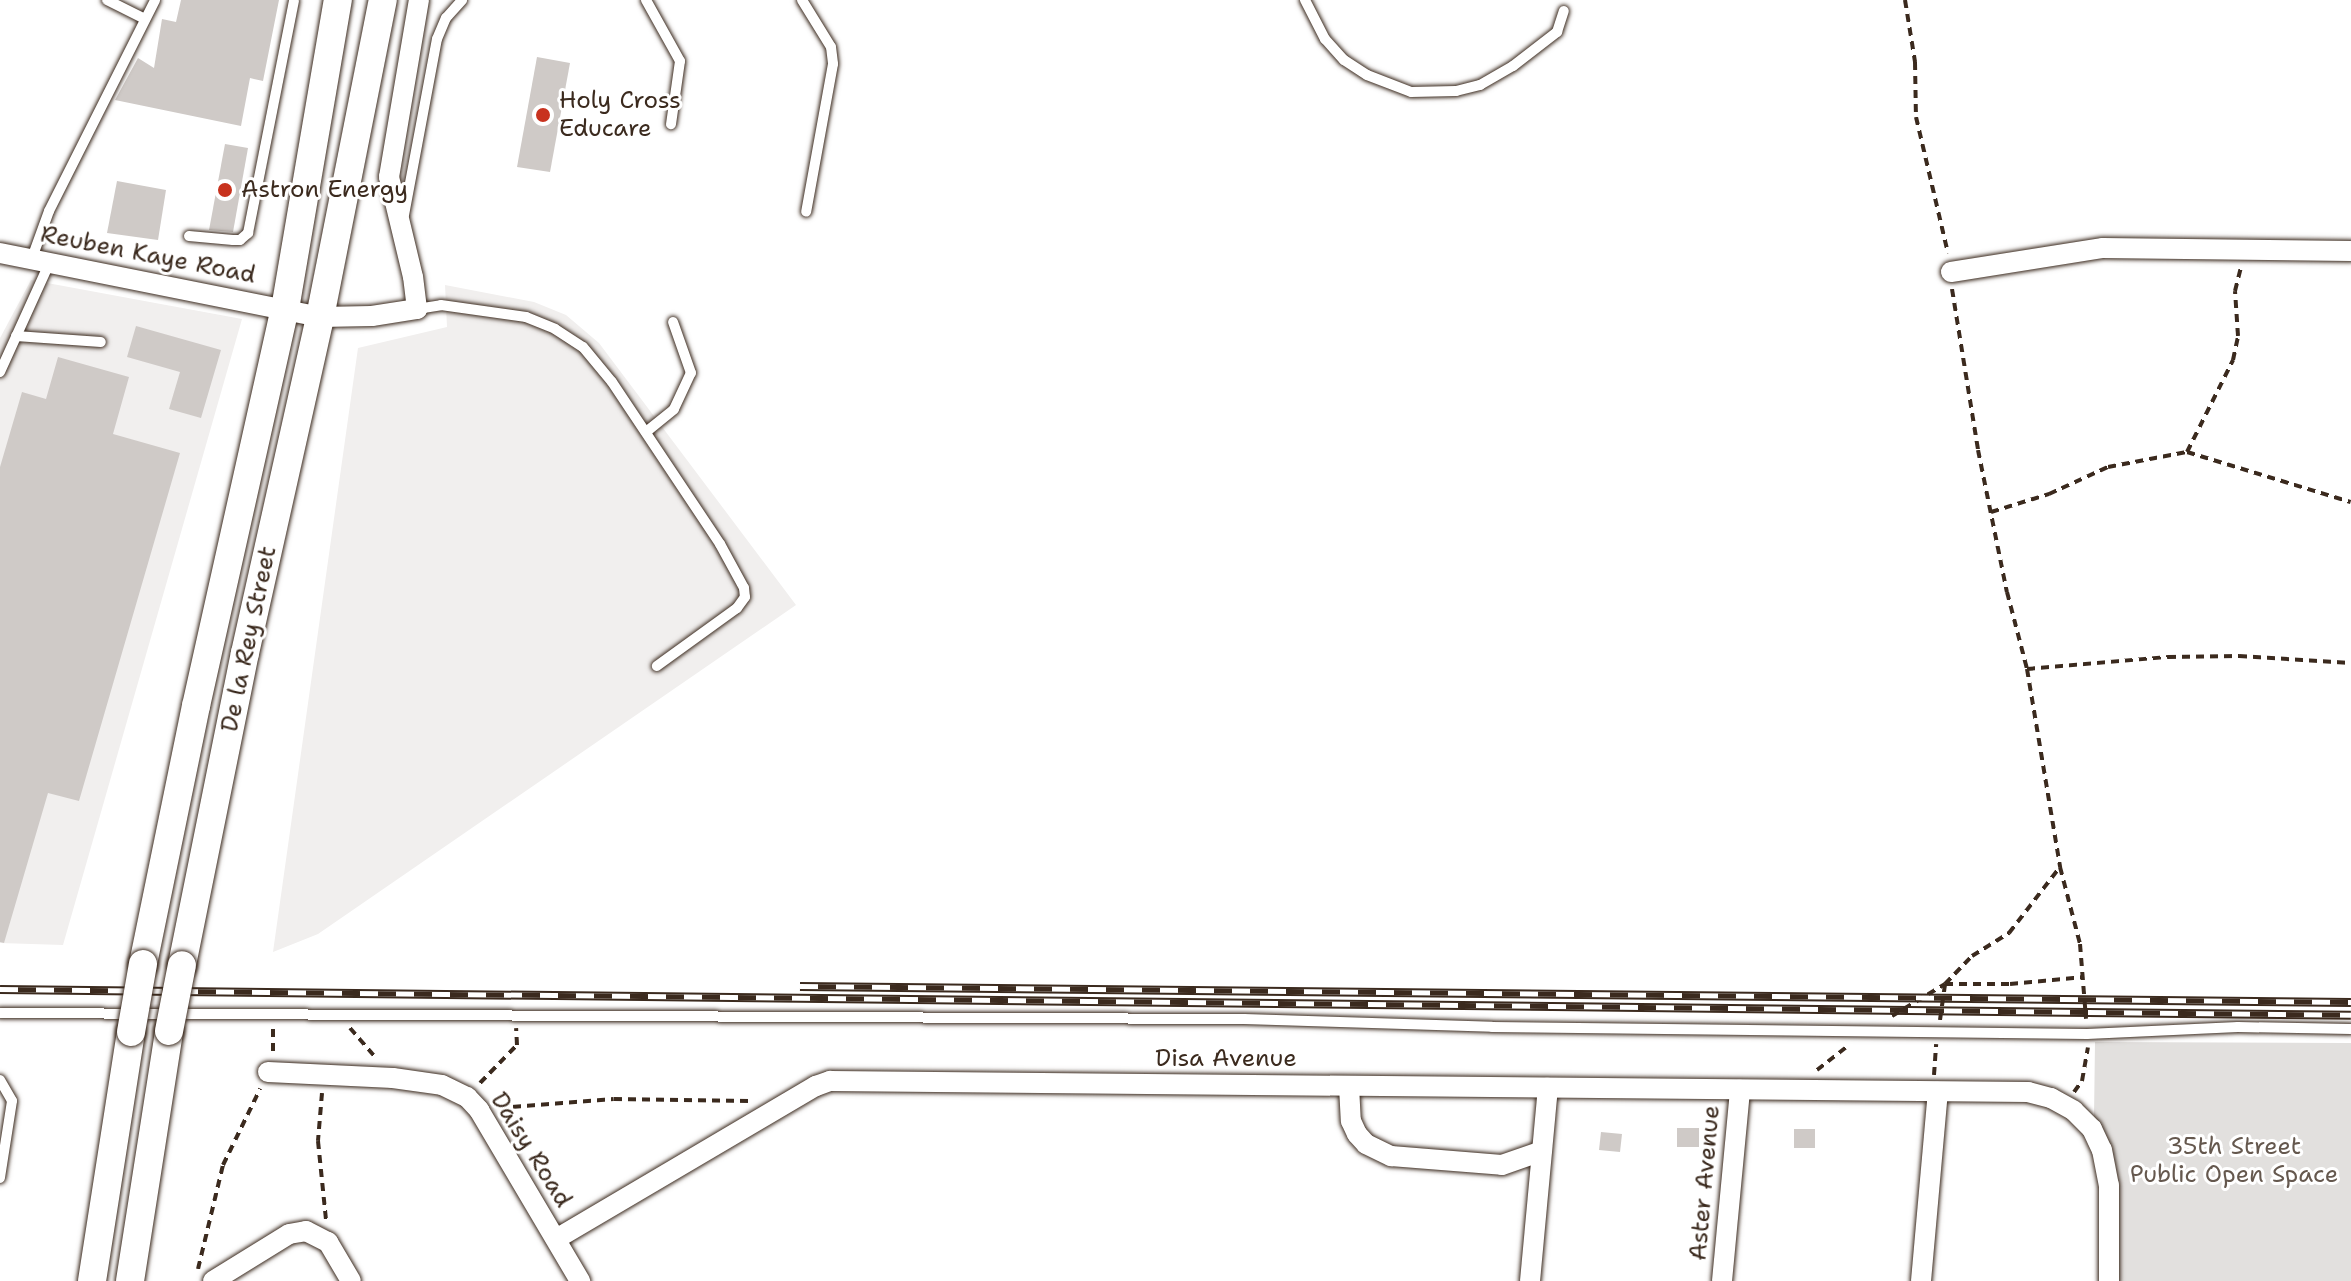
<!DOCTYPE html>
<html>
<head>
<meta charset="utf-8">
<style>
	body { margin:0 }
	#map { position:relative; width:2351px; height:1281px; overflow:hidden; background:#fff; font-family:"Shantell Sans",sans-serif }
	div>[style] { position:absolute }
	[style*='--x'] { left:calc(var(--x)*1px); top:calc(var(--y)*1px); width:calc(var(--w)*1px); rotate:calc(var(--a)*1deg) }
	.built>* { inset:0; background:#f1efee }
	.green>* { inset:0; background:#e2e0de }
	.building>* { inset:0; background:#cfcac7 }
	.path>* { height:4px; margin-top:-2px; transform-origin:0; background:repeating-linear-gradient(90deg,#3b2a1e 0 8px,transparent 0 14px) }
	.roads { filter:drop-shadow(0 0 2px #3b2a1e) drop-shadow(0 0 2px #3b2a1e) }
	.service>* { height:10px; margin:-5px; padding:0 5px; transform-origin:5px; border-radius:5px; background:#fff }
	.minor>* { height:20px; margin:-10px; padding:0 10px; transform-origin:10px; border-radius:10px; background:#fff }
	.secondary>* { height:28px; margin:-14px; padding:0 14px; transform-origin:14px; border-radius:14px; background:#fff }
	.rail>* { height:9px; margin-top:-4.5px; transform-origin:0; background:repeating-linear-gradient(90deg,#fff 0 18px,#3b2a1e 0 36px); box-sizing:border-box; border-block:2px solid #3b2a1e }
	.bridges { filter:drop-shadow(0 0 2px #3b2a1e) drop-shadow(0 0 2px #3b2a1e) }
	.secondary-bridge>* { height:28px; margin:-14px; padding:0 14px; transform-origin:14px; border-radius:14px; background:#fff }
	.dots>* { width:22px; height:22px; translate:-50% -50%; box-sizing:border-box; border:4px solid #fff; border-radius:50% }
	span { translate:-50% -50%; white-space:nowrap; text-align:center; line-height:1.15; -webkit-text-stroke:6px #fff; paint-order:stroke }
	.poi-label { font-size:24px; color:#3b2a1e }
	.left { translate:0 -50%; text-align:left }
	.street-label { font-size:24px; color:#3b2a1e }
	.park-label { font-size:24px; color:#65584e }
</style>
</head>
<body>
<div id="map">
	<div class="built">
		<i style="clip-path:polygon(31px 280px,242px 319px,63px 945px,0 943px,0 338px)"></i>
		<i style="clip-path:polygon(445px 285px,534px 302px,566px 315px,599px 343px,796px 605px,318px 934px,273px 952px,358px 348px,447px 327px)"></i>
	</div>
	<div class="green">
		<i style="clip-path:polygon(2095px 1042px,2351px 1043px,2351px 1281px,2117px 1281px,2116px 1165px,2094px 1117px)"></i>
	</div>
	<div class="building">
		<i style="clip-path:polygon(181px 0,279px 0,263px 81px,250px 78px,241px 126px,115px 100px,138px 58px,154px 68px,162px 19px,176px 22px)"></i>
		<i style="clip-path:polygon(537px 57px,570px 63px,550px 172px,517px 167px)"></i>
		<i style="clip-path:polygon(225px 144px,248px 148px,233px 232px,209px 230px)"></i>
		<i style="clip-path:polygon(117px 181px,166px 190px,158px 240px,107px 233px)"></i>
		<i style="clip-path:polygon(136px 326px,221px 350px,201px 418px,169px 409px,180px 372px,127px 357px)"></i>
		<i style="clip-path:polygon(58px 357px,129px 377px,113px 434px,180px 453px,79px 801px,48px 793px,4px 943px,0 942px,0 467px,22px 392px,46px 399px)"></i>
		<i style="clip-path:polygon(1677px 1128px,1699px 1128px,1699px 1147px,1677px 1147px)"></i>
		<i style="clip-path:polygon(1794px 1129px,1815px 1129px,1815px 1148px,1794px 1148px)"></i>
		<i style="clip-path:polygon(1601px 1132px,1622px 1134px,1620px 1152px,1599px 1150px)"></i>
	</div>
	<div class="path">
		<i style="--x:1905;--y:0;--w:63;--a:80.8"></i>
		<i style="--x:1915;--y:62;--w:55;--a:89"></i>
		<i style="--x:1916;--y:117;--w:140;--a:76.8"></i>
		<i style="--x:1952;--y:289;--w:163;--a:80.8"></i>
		<i style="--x:1978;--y:450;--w:145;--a:78.5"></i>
		<i style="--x:2007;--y:592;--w:80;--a:75.4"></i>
		<i style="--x:2027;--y:669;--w:201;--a:80.5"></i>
		<i style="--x:2060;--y:867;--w:80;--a:75.4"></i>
		<i style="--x:2080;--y:944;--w:75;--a:85.4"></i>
		<i style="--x:2187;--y:452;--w:103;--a:-63.4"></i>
		<i style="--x:2233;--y:360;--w:25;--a:-78"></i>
		<i style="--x:2238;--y:336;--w:45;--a:-93.8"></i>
		<i style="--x:2235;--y:291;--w:25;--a:-76"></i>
		<i style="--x:1991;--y:512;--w:61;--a:-17.2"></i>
		<i style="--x:2049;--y:494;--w:65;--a:-24.6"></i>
		<i style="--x:2108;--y:467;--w:80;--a:-10.8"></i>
		<i style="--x:2187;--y:452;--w:171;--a:17"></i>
		<i style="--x:2027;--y:669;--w:142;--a:-4.9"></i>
		<i style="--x:2168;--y:657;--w:71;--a:-0.8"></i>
		<i style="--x:2239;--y:656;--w:112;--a:3.6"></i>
		<i style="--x:1892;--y:1016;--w:62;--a:-31.1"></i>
		<i style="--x:1945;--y:984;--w:65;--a:0"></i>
		<i style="--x:2010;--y:984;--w:74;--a:-5.4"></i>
		<i style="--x:1940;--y:1020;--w:36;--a:-82"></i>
		<i style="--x:1945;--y:984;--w:39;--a:-46"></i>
		<i style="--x:1972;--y:956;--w:44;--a:-31.9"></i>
		<i style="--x:2009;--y:933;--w:83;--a:-52.3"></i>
		<i style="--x:350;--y:1028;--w:40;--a:49"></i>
		<i style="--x:273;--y:1029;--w:26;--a:90"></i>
		<i style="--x:1817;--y:1070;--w:39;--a:-38"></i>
		<i style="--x:1934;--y:1075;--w:31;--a:-86"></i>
		<i style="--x:480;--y:1083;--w:53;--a:-45.8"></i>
		<i style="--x:517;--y:1045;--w:17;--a:-93"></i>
		<i style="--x:2074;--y:1092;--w:14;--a:-54"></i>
		<i style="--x:2082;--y:1081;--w:34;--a:-80"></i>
		<i style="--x:322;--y:1093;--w:48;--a:94.8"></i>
		<i style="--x:318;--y:1141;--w:79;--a:84.2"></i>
		<i style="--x:499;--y:1108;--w:115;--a:-4.5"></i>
		<i style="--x:614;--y:1099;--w:135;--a:0.8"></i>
		<i style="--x:198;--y:1269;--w:107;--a:-76.5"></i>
		<i style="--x:223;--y:1165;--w:85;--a:-64"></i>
	</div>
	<div class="roads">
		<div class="service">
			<i style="--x:107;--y:0;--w:42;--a:26.6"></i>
			<i style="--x:646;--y:0;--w:70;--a:60.9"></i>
			<i style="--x:680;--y:61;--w:64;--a:98.1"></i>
			<i style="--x:802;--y:0;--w:55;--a:58.3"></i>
			<i style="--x:831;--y:47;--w:17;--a:83"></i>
			<i style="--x:833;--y:64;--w:150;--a:100.3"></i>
			<i style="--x:1305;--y:0;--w:44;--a:62.9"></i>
			<i style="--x:1325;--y:39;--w:28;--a:48"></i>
			<i style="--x:1344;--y:60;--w:27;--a:33"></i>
			<i style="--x:1367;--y:75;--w:47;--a:21.1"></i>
			<i style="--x:1411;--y:92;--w:45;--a:-1.3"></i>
			<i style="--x:1456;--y:91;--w:25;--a:-14"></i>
			<i style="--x:1480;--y:85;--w:38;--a:-30"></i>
			<i style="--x:1513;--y:66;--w:56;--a:-37.7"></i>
			<i style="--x:1557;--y:32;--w:22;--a:-72"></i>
			<i style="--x:404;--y:215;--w:179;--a:-79.4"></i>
			<i style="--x:437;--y:39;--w:23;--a:-67"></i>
			<i style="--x:446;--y:18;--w:24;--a:-48"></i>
			<i style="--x:189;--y:236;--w:44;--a:5.2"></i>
			<i style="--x:233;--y:240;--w:7;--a:0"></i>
			<i style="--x:240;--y:240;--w:11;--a:-41"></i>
			<i style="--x:248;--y:233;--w:237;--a:-78.8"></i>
			<i style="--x:32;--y:258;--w:50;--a:-70.1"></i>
			<i style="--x:49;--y:211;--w:236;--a:-63.3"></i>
			<i style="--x:417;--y:309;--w:24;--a:-9"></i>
			<i style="--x:441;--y:305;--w:86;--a:8"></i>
			<i style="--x:526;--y:317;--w:31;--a:22"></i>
			<i style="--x:555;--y:329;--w:33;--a:33"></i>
			<i style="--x:583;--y:347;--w:45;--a:50.4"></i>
			<i style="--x:612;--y:382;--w:195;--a:56.3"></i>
			<i style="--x:720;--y:544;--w:50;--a:61.4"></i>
			<i style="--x:744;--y:588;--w:9;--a:84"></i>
			<i style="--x:745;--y:597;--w:14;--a:126"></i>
			<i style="--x:737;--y:608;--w:99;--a:144.1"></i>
			<i style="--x:16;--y:336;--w:85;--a:4"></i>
			<i style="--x:0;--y:372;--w:121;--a:-65.6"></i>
			<i style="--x:646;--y:432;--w:36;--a:-39"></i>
			<i style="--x:674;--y:409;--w:40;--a:-65"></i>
			<i style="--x:691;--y:373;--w:54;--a:-109.4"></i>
			<i style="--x:0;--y:1013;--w:1244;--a:0.28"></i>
			<i style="--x:1244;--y:1019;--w:248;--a:1.8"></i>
			<i style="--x:1492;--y:1027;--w:595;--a:0.67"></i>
			<i style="--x:2087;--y:1034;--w:151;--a:-2.7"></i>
			<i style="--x:2238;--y:1027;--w:113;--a:1"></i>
			<i style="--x:0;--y:1080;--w:24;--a:60"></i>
			<i style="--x:12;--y:1101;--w:78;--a:98.9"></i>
		</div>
		<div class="minor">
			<i style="--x:0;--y:253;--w:326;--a:11.3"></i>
			<i style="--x:320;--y:317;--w:52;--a:-1.1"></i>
			<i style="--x:372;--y:316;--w:46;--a:-8.8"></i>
			<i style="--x:417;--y:309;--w:32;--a:-97"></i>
			<i style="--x:413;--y:277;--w:103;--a:-103.5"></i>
			<i style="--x:389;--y:177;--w:180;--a:-80.4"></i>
			<i style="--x:1951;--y:272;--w:154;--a:-9"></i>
			<i style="--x:2103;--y:248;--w:248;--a:0.7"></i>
			<i style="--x:268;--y:1072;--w:125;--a:2.7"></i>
			<i style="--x:393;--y:1078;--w:49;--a:8.1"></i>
			<i style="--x:442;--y:1085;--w:28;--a:26"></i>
			<i style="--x:467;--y:1097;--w:18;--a:47"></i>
			<i style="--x:479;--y:1110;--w:199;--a:59.4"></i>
			<i style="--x:1349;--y:1086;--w:35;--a:87"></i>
			<i style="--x:1351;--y:1121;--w:14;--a:65"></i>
			<i style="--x:1357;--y:1134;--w:13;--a:48"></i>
			<i style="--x:1366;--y:1144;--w:28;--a:26"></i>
			<i style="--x:1391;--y:1156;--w:111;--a:4.6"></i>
			<i style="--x:1502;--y:1165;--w:42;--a:-19.3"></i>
			<i style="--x:556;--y:1239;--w:302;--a:-30.5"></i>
			<i style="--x:816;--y:1086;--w:15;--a:-20"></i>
			<i style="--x:830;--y:1081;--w:1198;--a:0.53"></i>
			<i style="--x:2028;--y:1092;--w:24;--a:15"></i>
			<i style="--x:2051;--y:1098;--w:26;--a:29"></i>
			<i style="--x:2074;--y:1111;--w:25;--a:45"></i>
			<i style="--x:2092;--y:1129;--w:23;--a:65"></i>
			<i style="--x:2102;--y:1150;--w:36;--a:79"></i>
			<i style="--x:2109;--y:1185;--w:96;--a:90"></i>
			<i style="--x:213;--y:1281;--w:89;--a:-31.7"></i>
			<i style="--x:289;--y:1234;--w:17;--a:-10"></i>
			<i style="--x:306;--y:1231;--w:25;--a:27"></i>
			<i style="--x:328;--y:1242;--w:45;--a:59.5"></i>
			<i style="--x:1530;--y:1281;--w:194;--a:-84.7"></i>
			<i style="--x:1722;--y:1281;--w:192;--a:-84.6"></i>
			<i style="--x:1921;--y:1281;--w:190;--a:-84.9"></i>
		</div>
		<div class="secondary">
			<i style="--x:143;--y:964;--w:263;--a:-78.4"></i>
			<i style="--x:196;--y:706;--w:407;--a:-77.4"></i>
			<i style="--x:285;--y:309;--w:314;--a:-80.3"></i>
			<i style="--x:182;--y:965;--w:318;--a:-78.6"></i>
			<i style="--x:245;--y:653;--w:344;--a:-77.4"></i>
			<i style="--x:320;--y:317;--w:323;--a:-78.8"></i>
			<i style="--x:92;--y:1281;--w:252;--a:-81.1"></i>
			<i style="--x:130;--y:1281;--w:253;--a:-81.1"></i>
		</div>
	</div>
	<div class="rail">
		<i style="--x:800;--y:986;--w:1551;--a:0.59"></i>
		<i style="--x:0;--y:989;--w:2351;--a:0.63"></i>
	</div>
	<div class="bridges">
		<div class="secondary-bridge">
			<i style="--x:169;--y:1031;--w:67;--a:-78.9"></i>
			<i style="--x:131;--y:1032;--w:69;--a:-80"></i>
		</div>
	</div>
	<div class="dots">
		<i style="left:543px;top:115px;background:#c8321e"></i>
		<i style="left:225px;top:190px;background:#c8321e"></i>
	</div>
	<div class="poi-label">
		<span class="left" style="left:559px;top:115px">Holy Cross<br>Educare</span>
		<span class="left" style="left:241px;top:190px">Astron Energy</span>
	</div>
	<div class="street-label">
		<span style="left:148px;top:255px;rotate:11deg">Reuben Kaye Road</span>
		<span style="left:249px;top:639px;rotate:-78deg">De la Rey Street</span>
		<span style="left:1226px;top:1059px">Disa Avenue</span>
		<span style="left:531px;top:1150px;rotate:58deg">Daisy Road</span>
		<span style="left:1705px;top:1183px;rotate:-85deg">Aster Avenue</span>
	</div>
	<div class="park-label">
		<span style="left:2234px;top:1161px">35th Street<br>Public Open Space</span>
	</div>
</div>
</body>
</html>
